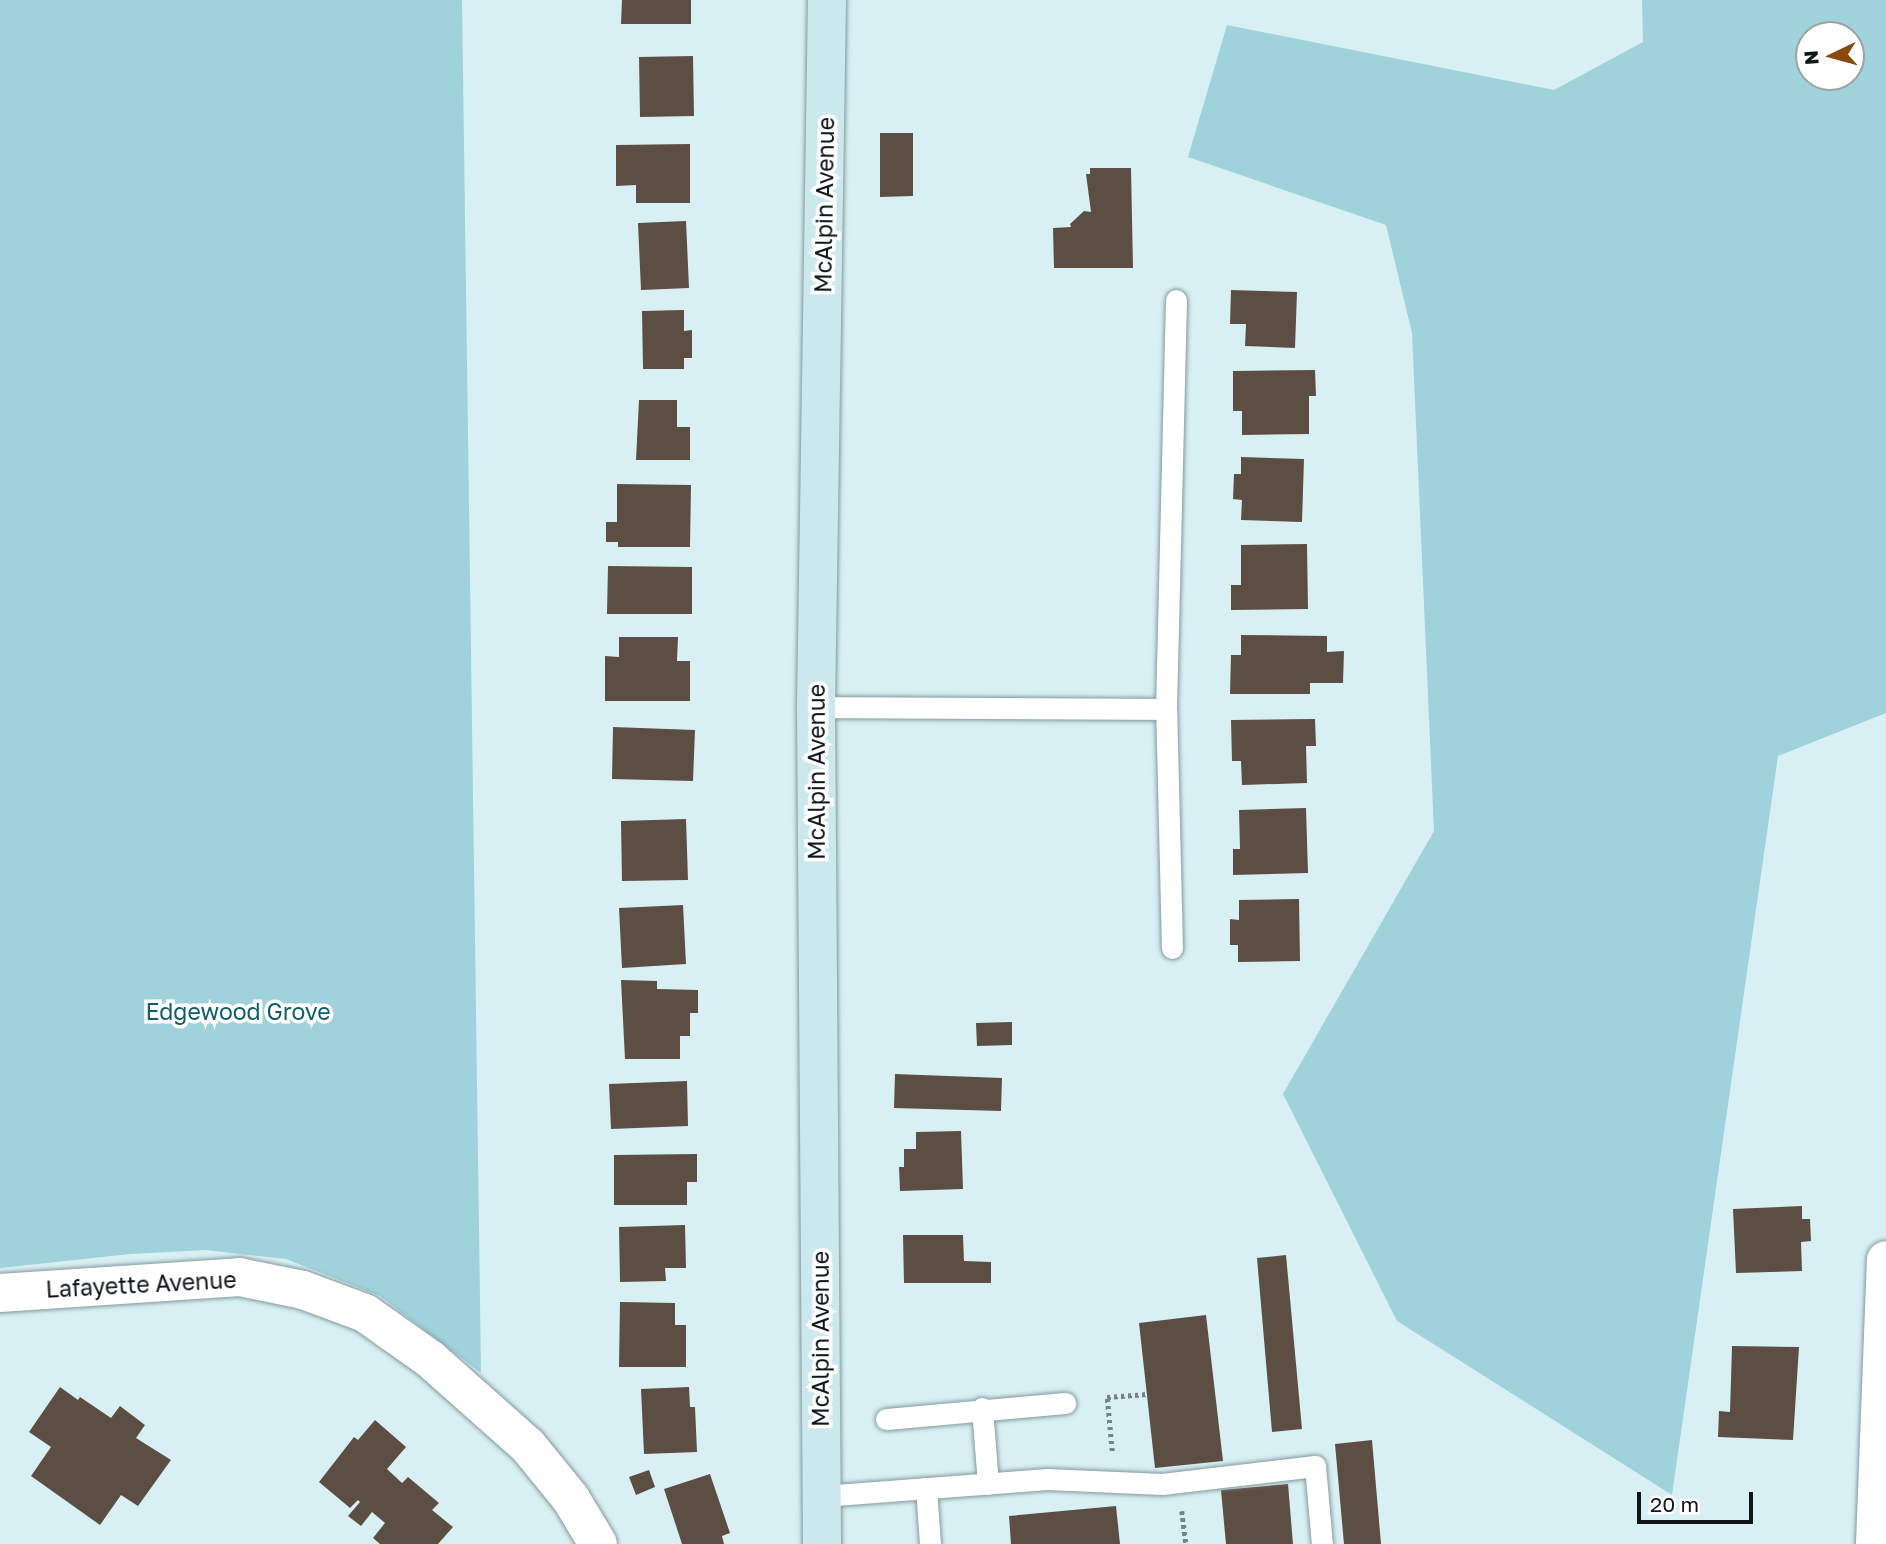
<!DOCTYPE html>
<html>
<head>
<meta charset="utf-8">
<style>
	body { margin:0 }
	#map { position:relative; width:1886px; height:1544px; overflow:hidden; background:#d8f0f4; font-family:"Golos Text",sans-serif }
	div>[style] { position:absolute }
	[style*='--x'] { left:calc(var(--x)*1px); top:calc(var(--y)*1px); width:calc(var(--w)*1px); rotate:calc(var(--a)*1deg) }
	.green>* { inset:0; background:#9fd2da }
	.building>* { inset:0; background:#5d4e43 }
	.path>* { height:4.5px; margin-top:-2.25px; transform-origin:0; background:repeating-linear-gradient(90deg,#738386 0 3.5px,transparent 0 7px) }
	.roads { filter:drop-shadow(0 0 2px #839a9e) drop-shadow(0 0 2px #839a9e) }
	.lane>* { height:21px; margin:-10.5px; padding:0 10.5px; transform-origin:10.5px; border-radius:10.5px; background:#fff }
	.street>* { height:38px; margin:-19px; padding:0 19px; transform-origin:19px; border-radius:19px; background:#fff }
	.secondary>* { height:38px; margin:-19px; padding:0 19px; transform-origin:19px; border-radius:19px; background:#cbe8ed }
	span { translate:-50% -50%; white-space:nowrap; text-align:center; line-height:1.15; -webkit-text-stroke:7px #fff; paint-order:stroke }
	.street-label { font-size:23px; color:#0e1618 }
	.park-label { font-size:23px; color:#0f5f6a }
	.north { position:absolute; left:1795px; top:21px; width:70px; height:70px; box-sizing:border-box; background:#fff; border:2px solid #9fa2a3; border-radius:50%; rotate:265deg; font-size:19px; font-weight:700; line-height:28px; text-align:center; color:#0e1618 }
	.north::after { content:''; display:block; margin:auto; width:24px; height:32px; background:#884a0c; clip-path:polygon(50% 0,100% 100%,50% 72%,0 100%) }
	.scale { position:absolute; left:1637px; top:1492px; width:116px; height:32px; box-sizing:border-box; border:4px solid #0e1618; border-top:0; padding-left:9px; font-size:21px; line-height:24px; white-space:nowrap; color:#0e1618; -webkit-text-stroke:5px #fff; paint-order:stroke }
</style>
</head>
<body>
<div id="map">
	<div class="green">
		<i style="clip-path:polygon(0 0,462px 0,481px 1373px,380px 1296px,286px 1259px,206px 1250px,130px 1254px,0 1268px)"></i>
		<i style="clip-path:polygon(evenodd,1642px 0,1886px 0,1886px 713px,1778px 756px,1672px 1495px,1397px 1321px,1283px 1094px,1434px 831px,1412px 333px,1386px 225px,1188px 157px,1227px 25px,1554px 90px,1643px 42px,1642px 0,1851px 35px,1851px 77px,1809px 77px,1809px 35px,1851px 35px)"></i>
	</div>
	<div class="building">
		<i style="clip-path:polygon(622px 0,691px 0,691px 24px,621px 24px)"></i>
		<i style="clip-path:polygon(693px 56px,694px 116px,640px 117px,639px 57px)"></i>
		<i style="clip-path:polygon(880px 133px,913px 133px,913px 196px,880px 197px)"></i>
		<i style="clip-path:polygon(690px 144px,690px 203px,636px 203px,636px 185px,616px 186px,616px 145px)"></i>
		<i style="clip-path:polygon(1090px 168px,1131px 168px,1133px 268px,1054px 268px,1053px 228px,1071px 227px,1070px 224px,1084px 211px,1091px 212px,1086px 174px,1090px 174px)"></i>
		<i style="clip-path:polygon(686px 221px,689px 288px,641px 290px,638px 223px)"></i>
		<i style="clip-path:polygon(1231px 290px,1297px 292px,1295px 348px,1245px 346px,1246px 324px,1230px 324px)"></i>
		<i style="clip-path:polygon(684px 310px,684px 331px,692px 330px,692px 358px,684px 358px,684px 369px,643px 369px,642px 311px)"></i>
		<i style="clip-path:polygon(1315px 370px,1316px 396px,1309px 396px,1309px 434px,1242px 435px,1242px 411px,1233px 411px,1233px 371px)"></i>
		<i style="clip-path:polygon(639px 400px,677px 400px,677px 427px,690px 427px,690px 460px,636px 460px)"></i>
		<i style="clip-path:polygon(1241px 457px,1304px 459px,1302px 522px,1241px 520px,1242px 500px,1233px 499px,1234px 474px,1241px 474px)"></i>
		<i style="clip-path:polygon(617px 484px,691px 485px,690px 547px,618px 547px,618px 542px,606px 542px,606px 522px,617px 522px)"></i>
		<i style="clip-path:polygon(1307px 544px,1308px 609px,1231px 610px,1231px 585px,1241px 585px,1241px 545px)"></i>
		<i style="clip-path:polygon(608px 566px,692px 567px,692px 614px,607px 614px)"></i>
		<i style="clip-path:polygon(1241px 635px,1327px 636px,1327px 652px,1344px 651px,1343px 683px,1310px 683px,1310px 694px,1230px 694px,1231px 655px,1241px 655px)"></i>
		<i style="clip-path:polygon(619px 637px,678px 637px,677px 661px,690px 661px,690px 701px,605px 701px,605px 656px,619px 657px)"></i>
		<i style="clip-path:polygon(1315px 719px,1316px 746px,1306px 746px,1307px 783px,1242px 785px,1241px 761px,1232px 761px,1231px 720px)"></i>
		<i style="clip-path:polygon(613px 727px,695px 730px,693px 781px,612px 779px)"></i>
		<i style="clip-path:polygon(1306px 808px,1308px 873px,1233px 875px,1233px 849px,1240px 849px,1239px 810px)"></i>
		<i style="clip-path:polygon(686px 819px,688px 880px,622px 881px,621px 821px)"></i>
		<i style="clip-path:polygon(1299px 899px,1300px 961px,1238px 962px,1238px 945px,1230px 945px,1230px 919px,1239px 920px,1239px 900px)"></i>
		<i style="clip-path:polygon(683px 905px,686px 964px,622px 968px,619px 908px)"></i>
		<i style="clip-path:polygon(621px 980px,657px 981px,657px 989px,698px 990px,698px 1013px,690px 1013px,690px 1036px,680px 1036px,680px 1059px,625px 1059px)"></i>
		<i style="clip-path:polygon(1012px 1022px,1012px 1045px,977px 1046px,976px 1023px)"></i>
		<i style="clip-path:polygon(895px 1074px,1002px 1078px,1001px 1111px,894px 1108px)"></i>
		<i style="clip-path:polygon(687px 1081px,688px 1126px,611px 1129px,609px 1084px)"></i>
		<i style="clip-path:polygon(961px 1131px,963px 1189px,900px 1191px,899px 1167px,904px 1167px,904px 1149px,916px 1149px,916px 1132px)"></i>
		<i style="clip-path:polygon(697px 1154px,697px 1182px,687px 1182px,687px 1205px,614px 1205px,614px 1155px)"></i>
		<i style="clip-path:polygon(1802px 1206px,1802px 1219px,1810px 1219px,1811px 1241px,1801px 1242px,1802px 1271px,1736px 1273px,1733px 1209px)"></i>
		<i style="clip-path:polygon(685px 1225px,686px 1268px,665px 1268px,666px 1281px,620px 1282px,619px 1227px)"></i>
		<i style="clip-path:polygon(903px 1235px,963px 1235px,964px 1261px,991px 1262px,991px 1283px,904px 1283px)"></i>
		<i style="clip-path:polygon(1286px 1255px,1302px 1429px,1272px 1432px,1257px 1258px)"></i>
		<i style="clip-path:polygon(620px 1302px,675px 1303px,675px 1325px,686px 1325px,686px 1367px,619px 1367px)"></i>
		<i style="clip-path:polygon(1206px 1315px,1223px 1461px,1155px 1468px,1139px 1323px)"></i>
		<i style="clip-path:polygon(1732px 1346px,1799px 1347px,1793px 1440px,1718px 1437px,1719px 1411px,1730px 1412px)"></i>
		<i style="clip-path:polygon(60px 1387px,78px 1400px,80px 1397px,111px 1418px,120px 1406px,145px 1425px,136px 1438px,171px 1460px,138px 1506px,121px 1495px,100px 1525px,31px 1476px,51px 1447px,29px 1432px)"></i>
		<i style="clip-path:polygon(689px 1387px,690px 1407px,695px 1407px,697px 1452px,644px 1454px,641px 1389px)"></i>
		<i style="clip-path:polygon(375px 1420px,406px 1447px,387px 1469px,402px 1483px,408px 1477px,439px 1503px,432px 1510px,453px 1527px,438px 1544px,380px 1544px,373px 1538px,385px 1523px,372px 1512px,361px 1526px,348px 1516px,360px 1502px,358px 1500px,350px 1508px,319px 1482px,354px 1437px,358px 1440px)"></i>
		<i style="clip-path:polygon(1372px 1440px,1381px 1544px,1344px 1544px,1335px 1444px)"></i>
		<i style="clip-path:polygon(649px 1470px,655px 1487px,636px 1495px,629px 1477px)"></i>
		<i style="clip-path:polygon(710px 1474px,730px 1533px,722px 1536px,724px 1544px,682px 1544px,664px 1489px)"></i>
		<i style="clip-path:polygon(1288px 1484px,1293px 1544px,1226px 1544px,1221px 1490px)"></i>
		<i style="clip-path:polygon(1116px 1506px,1120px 1544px,1011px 1544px,1009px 1516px)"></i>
	</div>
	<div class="path">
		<i style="--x:1112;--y:1451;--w:54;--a:-95.3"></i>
		<i style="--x:1107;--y:1397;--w:40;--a:-4.3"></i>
		<i style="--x:1182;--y:1511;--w:33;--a:83"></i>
	</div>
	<div class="roads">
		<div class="lane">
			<i style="--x:816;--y:707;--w:350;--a:0.3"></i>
			<i style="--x:1172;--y:948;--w:239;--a:-91.4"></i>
			<i style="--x:1166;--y:709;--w:409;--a:-88.6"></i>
			<i style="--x:982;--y:1408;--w:76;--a:85.5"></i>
			<i style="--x:886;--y:1419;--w:180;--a:-5.1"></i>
			<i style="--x:926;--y:1488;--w:56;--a:85.9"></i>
			<i style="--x:822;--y:1496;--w:226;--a:-4.3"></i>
			<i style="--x:1047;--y:1479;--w:115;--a:2.5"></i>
			<i style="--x:1162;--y:1484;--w:154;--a:-6.7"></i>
			<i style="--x:1315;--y:1466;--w:78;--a:84.9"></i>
		</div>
		<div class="street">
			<i style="--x:0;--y:1293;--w:240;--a:-3.8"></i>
			<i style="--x:239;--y:1277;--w:65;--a:11.5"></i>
			<i style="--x:303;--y:1290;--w:66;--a:20.4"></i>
			<i style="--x:365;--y:1313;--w:80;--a:35.3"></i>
			<i style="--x:430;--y:1359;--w:131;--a:41.6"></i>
			<i style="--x:528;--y:1446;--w:68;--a:50.9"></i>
			<i style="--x:571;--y:1499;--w:52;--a:59"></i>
			<i style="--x:1875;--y:1544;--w:284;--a:-87.8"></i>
		</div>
		<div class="secondary">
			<i style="--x:822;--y:1544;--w:837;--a:-90.41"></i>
			<i style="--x:816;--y:707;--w:707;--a:-89.11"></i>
		</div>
	</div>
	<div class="street-label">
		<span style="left:824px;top:205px;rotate:-89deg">McAlpin Avenue</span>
		<span style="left:816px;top:772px;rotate:-90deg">McAlpin Avenue</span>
		<span style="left:141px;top:1284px;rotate:-3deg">Lafayette Avenue</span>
		<span style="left:820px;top:1339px;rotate:-90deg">McAlpin Avenue</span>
	</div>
	<div class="park-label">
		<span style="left:238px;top:1011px">Edgewood Grove</span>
	</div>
	<div class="north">N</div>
	<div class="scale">20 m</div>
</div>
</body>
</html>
